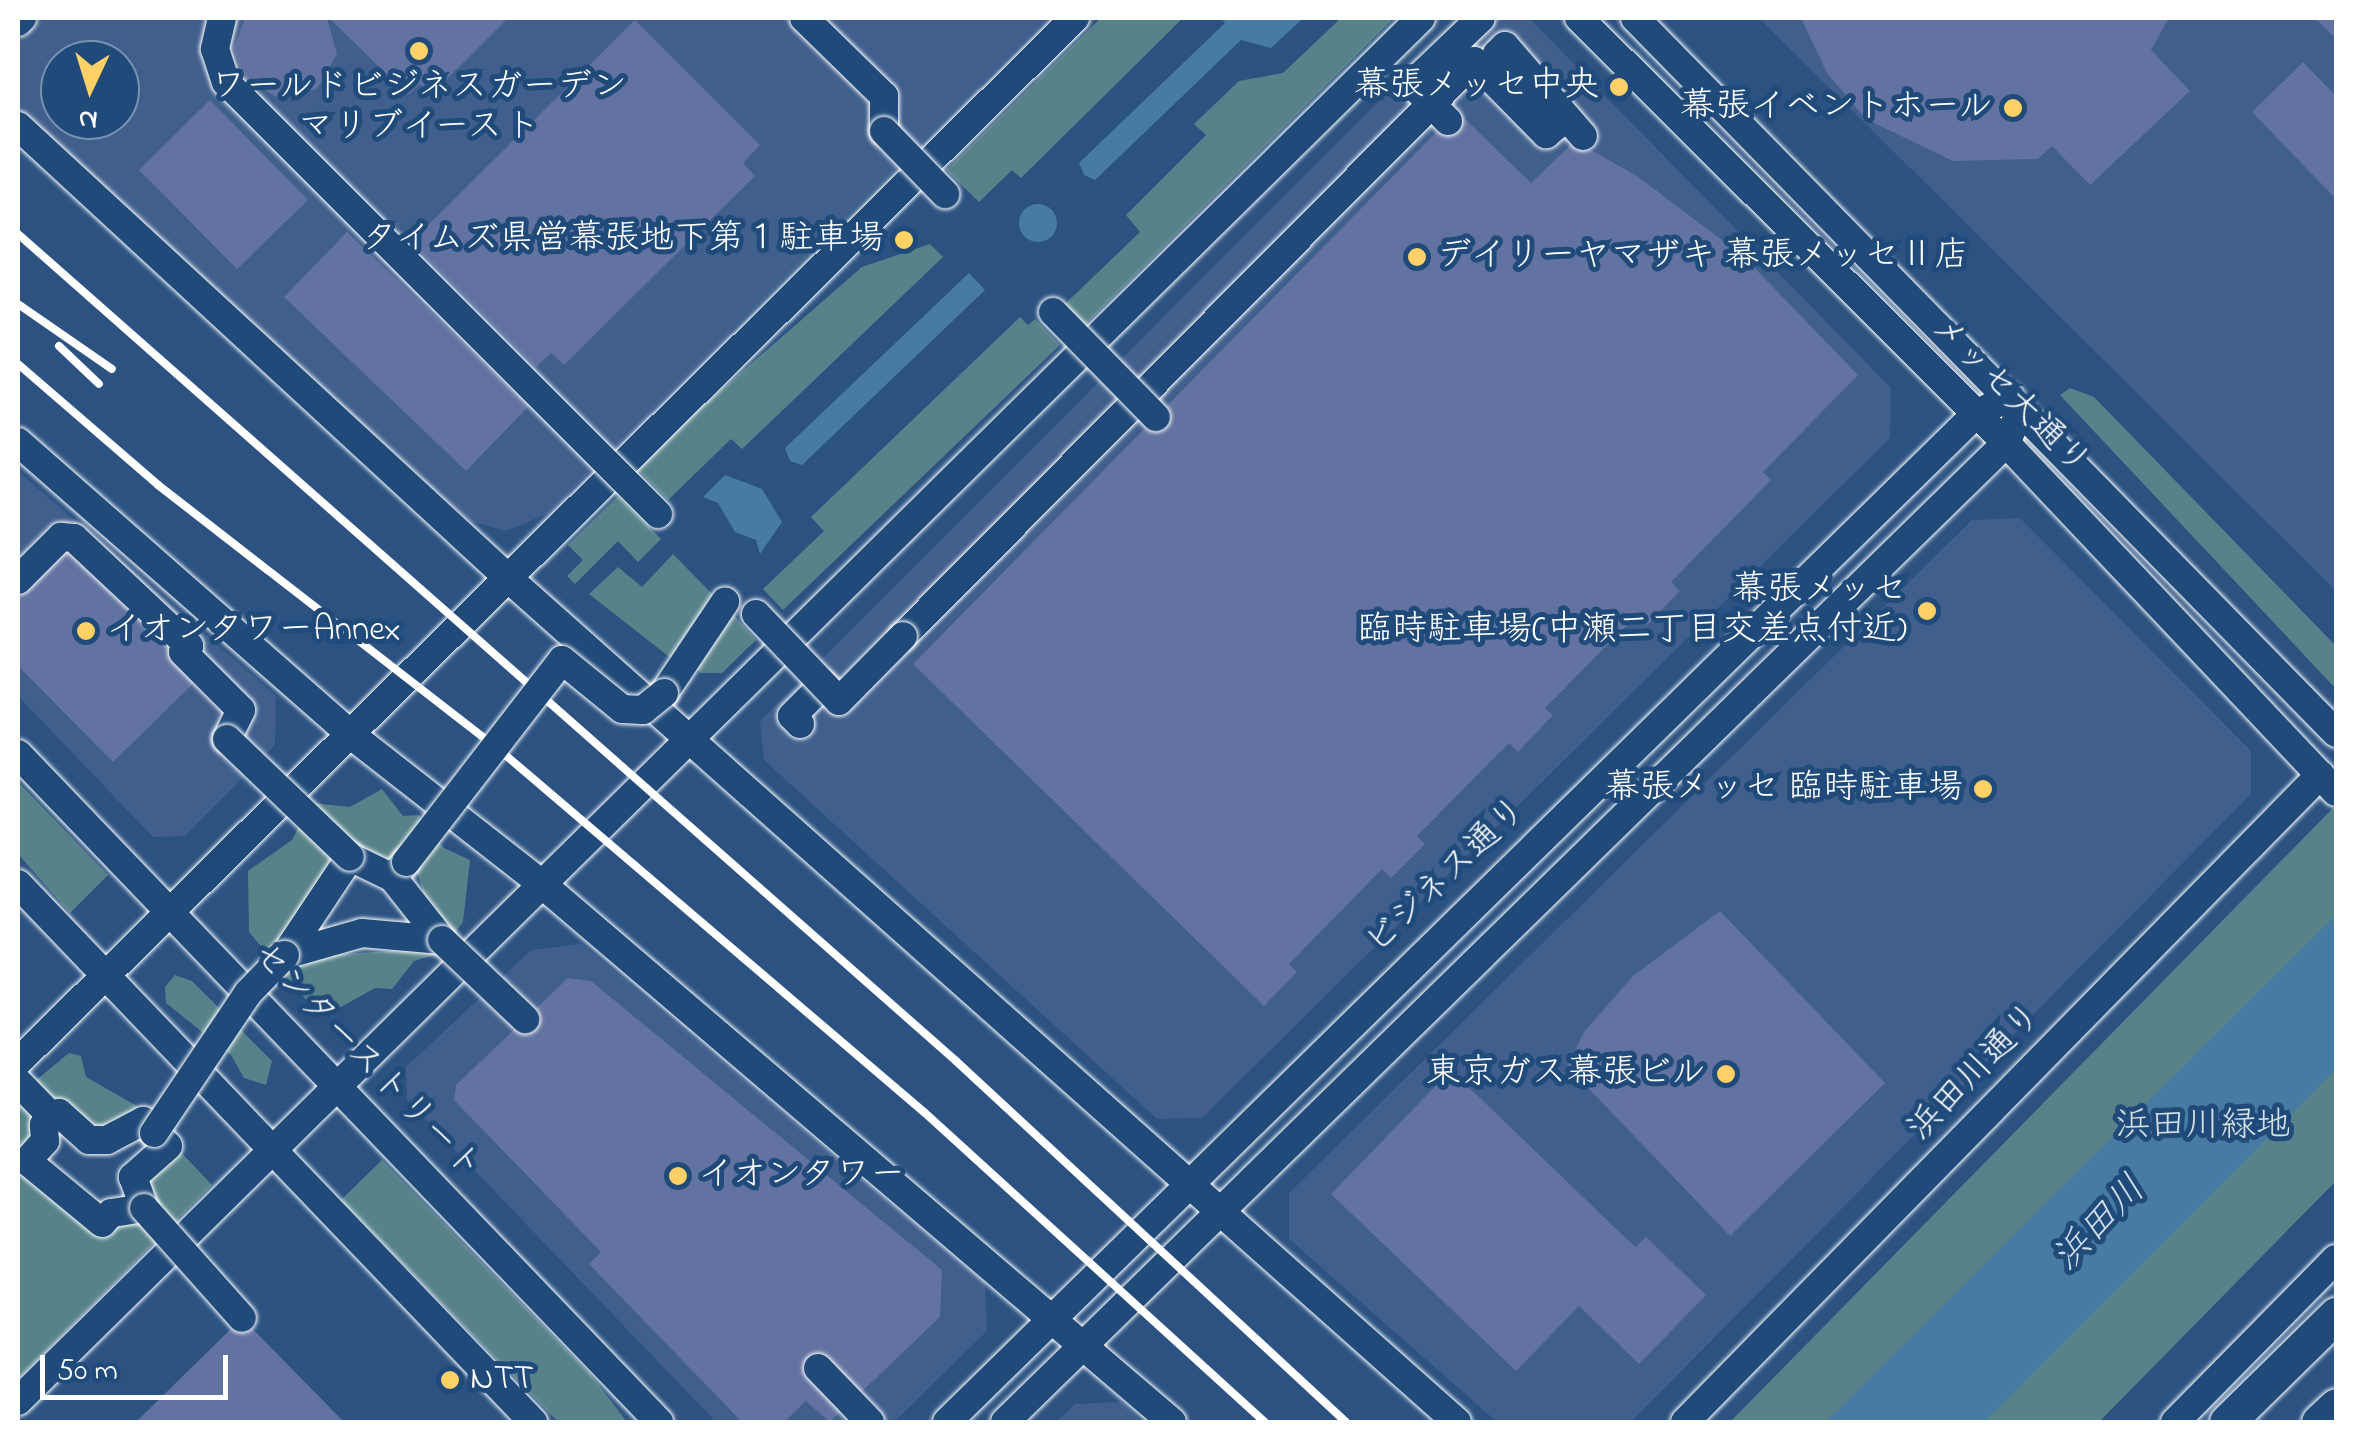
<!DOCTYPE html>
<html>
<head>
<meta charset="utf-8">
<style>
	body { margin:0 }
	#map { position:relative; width:2354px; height:1440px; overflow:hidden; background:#2c5282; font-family:"Indie Flower","Klee One",sans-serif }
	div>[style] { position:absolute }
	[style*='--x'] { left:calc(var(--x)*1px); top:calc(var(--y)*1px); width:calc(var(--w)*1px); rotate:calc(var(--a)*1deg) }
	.built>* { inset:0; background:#405f8d }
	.green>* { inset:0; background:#57828a }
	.water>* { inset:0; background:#477ba4 }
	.round { border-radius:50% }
	.building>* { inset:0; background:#6272a1 }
	.roads { filter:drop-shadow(0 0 2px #fff) drop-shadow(0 0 2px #fff) }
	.minor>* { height:28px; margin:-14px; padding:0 14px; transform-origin:14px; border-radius:14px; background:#1f4a7a }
	.major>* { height:35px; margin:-17.5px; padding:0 17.5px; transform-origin:17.5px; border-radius:17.5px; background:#1f4a7a }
	.rail>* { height:8px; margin:-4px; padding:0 4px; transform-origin:4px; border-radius:4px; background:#fff }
	.bridges { filter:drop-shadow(0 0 2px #fff) drop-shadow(0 0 2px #fff) }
	.minor-bridge>* { height:28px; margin:-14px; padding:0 14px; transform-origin:14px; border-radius:14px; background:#1f4a7a }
	.dots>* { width:28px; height:28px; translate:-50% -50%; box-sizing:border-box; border:5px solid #1f4a7a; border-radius:50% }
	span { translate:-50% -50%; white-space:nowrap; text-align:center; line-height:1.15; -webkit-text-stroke:10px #1f4a7a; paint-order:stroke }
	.poi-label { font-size:35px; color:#fff }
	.right { translate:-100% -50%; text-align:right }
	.left { translate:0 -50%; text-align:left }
	.street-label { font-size:35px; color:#fff }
	.park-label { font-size:35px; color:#d5e0e2 }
	.water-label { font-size:38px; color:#d1dee8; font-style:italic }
	.frame { position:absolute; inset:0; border:20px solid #fff; pointer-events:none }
	.north { position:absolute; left:40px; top:40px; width:100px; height:100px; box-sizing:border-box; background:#1f4a7a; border:2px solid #7992af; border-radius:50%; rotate:184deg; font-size:28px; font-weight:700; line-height:40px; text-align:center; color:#fff }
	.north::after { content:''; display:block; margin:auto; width:35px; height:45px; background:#ffd166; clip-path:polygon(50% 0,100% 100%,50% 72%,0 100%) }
	.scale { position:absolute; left:40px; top:1355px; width:188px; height:45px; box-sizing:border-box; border:5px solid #fff; border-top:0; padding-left:12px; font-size:30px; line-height:35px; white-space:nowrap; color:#fff; -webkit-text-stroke:8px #1f4a7a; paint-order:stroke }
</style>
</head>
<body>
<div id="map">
	<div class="built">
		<i style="clip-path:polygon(evenodd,43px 18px,1048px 18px,547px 514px,506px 531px,470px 521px,18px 116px,18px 43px,43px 18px,60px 60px,120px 60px,120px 120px,60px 120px,60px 60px)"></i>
		<i style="clip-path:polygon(1462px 18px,1529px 18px,1891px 388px,1890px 438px,1202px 1118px,1157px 1119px,764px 760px,760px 721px)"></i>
		<i style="clip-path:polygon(1759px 18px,2336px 18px,2336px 591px)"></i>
		<i style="clip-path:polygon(18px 471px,276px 696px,275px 745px,185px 836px,153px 837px,18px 696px)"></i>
		<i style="clip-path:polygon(2020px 518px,2251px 751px,2251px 794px,1631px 1422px,1497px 1422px,1289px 1239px,1289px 1193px,1972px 520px)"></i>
		<i style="clip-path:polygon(582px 944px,985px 1283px,987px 1331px,894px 1422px,716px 1422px,407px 1100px,406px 1067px,531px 950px)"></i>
		<i style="clip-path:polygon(1121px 1402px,1142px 1422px,1056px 1422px,1075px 1404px)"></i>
	</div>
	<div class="green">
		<i style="clip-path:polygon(1101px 18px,1183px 18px,1021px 178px,1012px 170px,979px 202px,946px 170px)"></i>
		<i style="clip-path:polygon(1341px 18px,1394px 18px,1084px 326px,1065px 304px,1140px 232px,1126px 215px,1206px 135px,1194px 124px,1239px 81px,1283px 73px)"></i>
		<i style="clip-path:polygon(930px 244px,943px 257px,742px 449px,731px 439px,668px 500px,634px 466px,862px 267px)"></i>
		<i style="clip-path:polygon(1020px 317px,1028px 325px,1035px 319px,1060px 345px,783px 610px,763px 589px,824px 531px,811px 517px)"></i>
		<i style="clip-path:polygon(2070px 388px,2094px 397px,2336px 646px,2336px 689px,2060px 395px)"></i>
		<i style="clip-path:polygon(618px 496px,661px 539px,638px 562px,618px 541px,575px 584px,567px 576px,583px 560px,568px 545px)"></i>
		<i style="clip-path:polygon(673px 554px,715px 597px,672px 659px,589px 594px,618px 567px,642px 587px)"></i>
		<i style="clip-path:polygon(733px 614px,756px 640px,722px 673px,701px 673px,695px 667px)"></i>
		<i style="clip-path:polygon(18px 782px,108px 875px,70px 913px,18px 854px)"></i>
		<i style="clip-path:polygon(evenodd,382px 789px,403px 816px,418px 815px,444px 848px,470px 860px,463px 922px,440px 953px,414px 961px,392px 989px,375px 988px,332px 1012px,314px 1009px,249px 932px,248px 871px,292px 840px,311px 803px,350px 807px,382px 789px,359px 854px,416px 869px,428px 905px,405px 950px,312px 956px,320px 878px,359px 854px)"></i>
		<i style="clip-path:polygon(2336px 805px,2336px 1181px,2099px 1422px,1730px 1422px)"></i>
		<i style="clip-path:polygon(175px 975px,192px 981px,272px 1061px,266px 1085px,244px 1078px,231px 1055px,166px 1003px,165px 987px)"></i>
		<i style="clip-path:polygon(evenodd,69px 1053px,81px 1056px,86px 1077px,137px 1106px,212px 1185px,18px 1379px,18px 1095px,69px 1053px,59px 1113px,107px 1140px,142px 1122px,152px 1157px,133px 1188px,133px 1211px,102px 1223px,27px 1161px,59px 1113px)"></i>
		<i style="clip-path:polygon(382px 1160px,592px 1376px,627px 1422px,558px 1422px,341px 1200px)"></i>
	</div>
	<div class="water">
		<i style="clip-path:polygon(1220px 18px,1303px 18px,1271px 48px,1241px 40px,1095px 180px,1084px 175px,1079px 163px,1225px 23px)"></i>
		<i class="round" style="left:1019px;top:204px;width:38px;height:38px"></i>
		<i style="clip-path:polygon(969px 273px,985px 290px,802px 465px,790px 461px,785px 448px)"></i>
		<i style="clip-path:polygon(725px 475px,762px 489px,782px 522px,760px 554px,756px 540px,735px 532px,718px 503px,703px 497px)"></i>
		<i style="clip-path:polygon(2336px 915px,2336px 1069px,1984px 1422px,1826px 1422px)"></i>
	</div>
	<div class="building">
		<i style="clip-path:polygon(327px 18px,337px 54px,317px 89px,278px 98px,243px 77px,234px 48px,245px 18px)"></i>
		<i style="clip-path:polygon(329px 18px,508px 18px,431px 95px,420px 84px,408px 95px)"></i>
		<i style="clip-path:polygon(1801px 18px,2169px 18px,2151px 50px,2190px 91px,2090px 185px,2052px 146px,2038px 159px,1953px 161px,1866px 119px,1827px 73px)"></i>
		<i style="clip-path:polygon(2315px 18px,2336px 18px,2336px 39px)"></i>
		<i style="clip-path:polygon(635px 20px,760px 145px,743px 163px,755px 176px,564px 365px,551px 353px,536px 367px,411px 242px)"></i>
		<i style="clip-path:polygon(2303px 62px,2336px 96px,2336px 199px,2252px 112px)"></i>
		<i style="clip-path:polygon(210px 100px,308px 200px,237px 269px,139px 170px)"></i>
		<i style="clip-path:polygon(1457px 111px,1531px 183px,1575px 141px,1637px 176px,1743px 256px,1858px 375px,1763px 472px,1771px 480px,1671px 582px,1680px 591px,1647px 625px,1637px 615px,1545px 708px,1553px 715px,1518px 752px,1509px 743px,1417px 836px,1425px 844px,1391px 878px,1382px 869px,1289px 964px,1297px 972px,1264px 1006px,913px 664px)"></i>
		<i style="clip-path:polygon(347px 232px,529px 406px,466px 471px,284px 297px)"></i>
		<i style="clip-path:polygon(70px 546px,200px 677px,113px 762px,18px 666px,18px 597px)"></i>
		<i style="clip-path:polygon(1720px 911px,1885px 1083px,1730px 1236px,1567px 1066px,1584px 1032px,1633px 976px)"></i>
		<i style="clip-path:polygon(568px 978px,591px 981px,942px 1270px,940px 1317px,830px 1422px,806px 1401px,784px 1422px,742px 1422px,589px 1264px,601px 1252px,454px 1100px,456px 1085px)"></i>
		<i style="clip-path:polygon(1451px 1070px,1635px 1247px,1646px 1237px,1706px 1295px,1639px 1364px,1579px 1306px,1516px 1371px,1331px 1194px)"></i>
		<i style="clip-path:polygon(242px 1318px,344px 1422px,136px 1422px)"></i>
	</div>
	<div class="roads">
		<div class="minor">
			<i style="--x:804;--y:18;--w:112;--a:44.3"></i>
			<i style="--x:884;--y:96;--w:35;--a:90"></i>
			<i style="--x:1579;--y:18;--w:602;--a:44.87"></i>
			<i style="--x:2006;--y:443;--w:480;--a:46.6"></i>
			<i style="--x:1635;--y:18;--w:1001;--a:45.57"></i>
			<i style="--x:18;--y:22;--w:6;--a:-45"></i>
			<i style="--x:1448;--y:121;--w:52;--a:-134.2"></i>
			<i style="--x:1412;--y:84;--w:95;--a:-43.7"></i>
			<i style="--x:18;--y:126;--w:667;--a:42.69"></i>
			<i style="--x:508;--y:578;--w:1270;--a:41.65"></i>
			<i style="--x:18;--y:442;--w:442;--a:41.3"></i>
			<i style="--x:350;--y:734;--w:245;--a:38"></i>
			<i style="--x:543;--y:885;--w:827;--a:40.49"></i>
			<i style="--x:18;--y:580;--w:61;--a:-45"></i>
			<i style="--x:61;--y:537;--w:13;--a:4"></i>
			<i style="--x:74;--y:538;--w:158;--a:43.2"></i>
			<i style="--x:189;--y:646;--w:8;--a:135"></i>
			<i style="--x:183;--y:652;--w:82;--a:45"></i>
			<i style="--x:241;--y:710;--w:32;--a:116"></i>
			<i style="--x:903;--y:636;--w:810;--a:-45.2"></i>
			<i style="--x:1474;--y:61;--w:103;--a:45.4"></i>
			<i style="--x:1546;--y:134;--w:14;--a:-39"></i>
			<i style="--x:1557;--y:125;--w:93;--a:-130.2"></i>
			<i style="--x:1497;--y:54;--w:11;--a:-45"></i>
			<i style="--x:1505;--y:46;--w:119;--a:49.1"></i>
			<i style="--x:664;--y:693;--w:110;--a:-56.2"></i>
			<i style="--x:800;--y:724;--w:11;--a:-135"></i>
			<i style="--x:792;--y:716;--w:44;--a:-45"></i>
			<i style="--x:18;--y:754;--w:926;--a:46.18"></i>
			<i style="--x:405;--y:863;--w:19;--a:129"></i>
			<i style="--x:393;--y:878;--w:79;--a:51.7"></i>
			<i style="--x:18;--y:884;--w:745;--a:46.25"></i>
			<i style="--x:285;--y:955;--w:118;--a:-56.4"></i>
			<i style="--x:350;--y:857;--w:48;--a:26"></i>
			<i style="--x:285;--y:955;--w:80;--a:-15.9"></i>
			<i style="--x:362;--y:933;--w:80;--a:5"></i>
			<i style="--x:18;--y:1062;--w:1486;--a:-44.65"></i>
			<i style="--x:18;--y:1082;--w:50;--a:45.8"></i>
			<i style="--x:59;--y:1113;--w:40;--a:42"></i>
			<i style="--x:89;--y:1140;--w:18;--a:0"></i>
			<i style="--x:107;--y:1140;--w:41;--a:-27.8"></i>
			<i style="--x:143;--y:1121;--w:35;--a:45"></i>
			<i style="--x:168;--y:1146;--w:47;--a:138.5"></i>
			<i style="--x:133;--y:1177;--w:33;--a:70"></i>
			<i style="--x:144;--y:1208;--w:33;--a:171"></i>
			<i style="--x:111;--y:1213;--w:13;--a:132"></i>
			<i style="--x:102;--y:1223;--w:97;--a:-140.4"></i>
			<i style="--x:27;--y:1161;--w:27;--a:-48"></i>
			<i style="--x:45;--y:1141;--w:16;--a:-94"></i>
			<i style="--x:44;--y:1125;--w:19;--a:-39"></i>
			<i style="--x:818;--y:1368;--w:75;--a:46.1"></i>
			<i style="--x:18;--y:1401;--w:1970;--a:-44.59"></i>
			<i style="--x:947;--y:1422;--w:1440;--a:-44.41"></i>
			<i style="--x:1976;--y:414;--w:38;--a:-27"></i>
			<i style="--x:1005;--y:1422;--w:1400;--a:-44.36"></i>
			<i style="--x:2006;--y:443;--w:37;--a:-66"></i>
			<i style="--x:1685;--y:1422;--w:907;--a:-45.54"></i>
			<i style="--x:2175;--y:1422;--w:229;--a:-45.4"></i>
		</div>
		<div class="major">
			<i style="--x:2227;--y:1422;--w:153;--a:-44.5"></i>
			<i style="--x:2319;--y:1422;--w:23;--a:-43"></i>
		</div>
	</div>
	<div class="rail">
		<i style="--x:18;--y:234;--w:1251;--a:41.4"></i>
		<i style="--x:956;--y:1061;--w:531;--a:42.79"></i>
		<i style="--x:18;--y:304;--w:114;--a:34.7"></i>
		<i style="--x:59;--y:346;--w:55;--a:43.5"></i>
		<i style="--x:18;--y:364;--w:185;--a:40.8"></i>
		<i style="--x:158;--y:485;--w:437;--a:37.8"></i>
		<i style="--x:503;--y:753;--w:553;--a:40.46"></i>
		<i style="--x:924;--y:1112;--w:461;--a:42.3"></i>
	</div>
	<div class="bridges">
		<div class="minor-bridge">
			<i style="--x:222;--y:18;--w:32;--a:103"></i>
			<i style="--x:215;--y:49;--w:35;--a:72"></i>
			<i style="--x:226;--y:82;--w:611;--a:45"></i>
			<i style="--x:884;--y:131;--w:88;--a:45.9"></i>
			<i style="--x:1053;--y:312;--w:147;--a:45.6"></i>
			<i style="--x:756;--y:614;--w:120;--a:46.3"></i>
			<i style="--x:839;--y:701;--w:91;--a:-45.4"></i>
			<i style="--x:227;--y:739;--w:170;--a:43.8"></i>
			<i style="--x:406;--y:862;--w:255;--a:-52.3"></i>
			<i style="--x:562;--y:660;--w:77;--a:39.2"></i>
			<i style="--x:622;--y:709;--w:21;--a:3"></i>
			<i style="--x:643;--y:710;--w:27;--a:-39"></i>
			<i style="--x:442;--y:940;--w:115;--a:43.6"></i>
			<i style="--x:154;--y:1133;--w:169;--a:-56.1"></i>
			<i style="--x:248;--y:993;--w:53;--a:-45.8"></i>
			<i style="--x:144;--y:1208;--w:147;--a:48.3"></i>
		</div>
	</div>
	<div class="dots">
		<i style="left:419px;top:51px;background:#ffd166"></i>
		<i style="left:1619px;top:87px;background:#ffd166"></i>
		<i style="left:2013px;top:108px;background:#ffd166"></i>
		<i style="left:904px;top:240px;background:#ffd166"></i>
		<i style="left:1417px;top:257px;background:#ffd166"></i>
		<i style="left:1927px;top:611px;background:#ffd166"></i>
		<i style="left:86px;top:631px;background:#ffd166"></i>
		<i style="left:1983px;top:789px;background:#ffd166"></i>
		<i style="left:1726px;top:1074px;background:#ffd166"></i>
		<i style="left:678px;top:1176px;background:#ffd166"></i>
		<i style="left:450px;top:1380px;background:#ffd166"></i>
	</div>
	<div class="poi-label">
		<span class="right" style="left:1599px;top:87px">幕張メッセ中央</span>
		<span style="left:419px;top:108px">ワールドビジネスガーデン<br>マリブイースト</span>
		<span class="right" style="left:1993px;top:108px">幕張イベントホール</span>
		<span class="right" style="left:884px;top:240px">タイムズ県営幕張地下第１駐車場</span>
		<span class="left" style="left:1437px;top:257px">デイリーヤマザキ 幕張メッセⅡ店</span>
		<span class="right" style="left:1907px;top:611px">幕張メッセ<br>臨時駐車場(中瀬二丁目交差点付近)</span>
		<span class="left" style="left:106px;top:631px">イオンタワーAnnex</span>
		<span class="right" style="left:1963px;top:789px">幕張メッセ 臨時駐車場</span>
		<span class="right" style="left:1706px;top:1074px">東京ガス幕張ビル</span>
		<span class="left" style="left:698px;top:1176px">イオンタワー</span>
		<span class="left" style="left:470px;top:1380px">NTT</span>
	</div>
	<div class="street-label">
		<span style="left:2009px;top:396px;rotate:45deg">メッセ大通り</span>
		<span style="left:1447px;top:877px;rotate:-44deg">ビジネス通り</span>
		<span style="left:366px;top:1062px;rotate:46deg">センターストリート</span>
		<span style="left:1976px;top:1073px;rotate:-46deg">浜田川通り</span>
	</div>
	<div class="park-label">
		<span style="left:2203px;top:1127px">浜田川緑地</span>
	</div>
	<div class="water-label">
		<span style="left:2101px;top:1225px;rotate:-46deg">浜田川</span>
	</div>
	<div class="frame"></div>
	<div class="north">N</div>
	<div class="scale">50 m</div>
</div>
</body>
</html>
